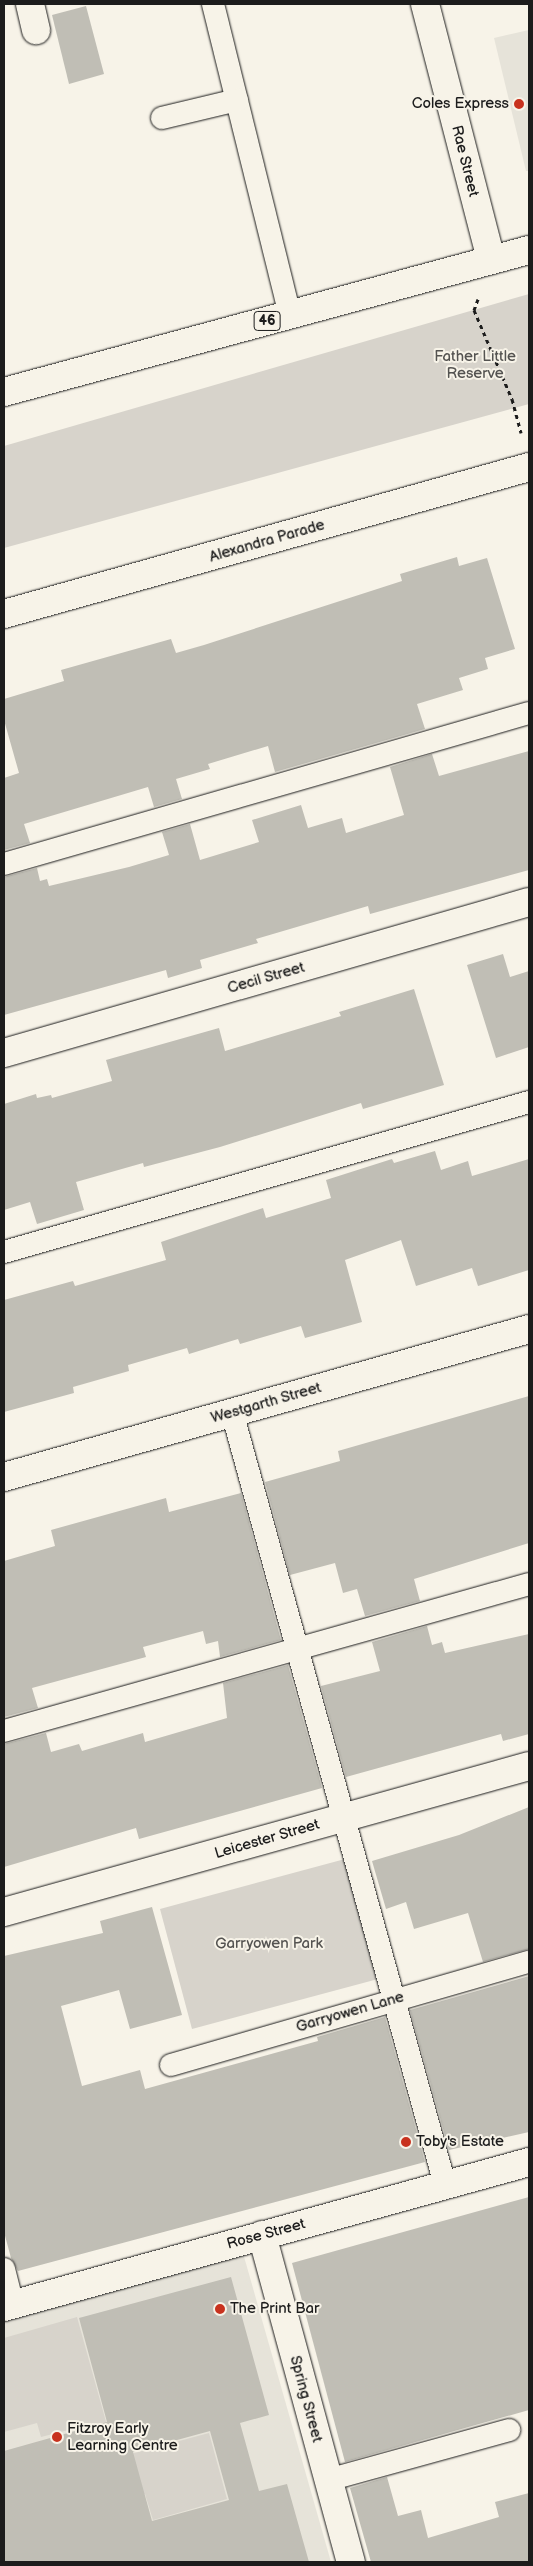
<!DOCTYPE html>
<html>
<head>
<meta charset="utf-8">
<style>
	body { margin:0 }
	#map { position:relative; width:533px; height:2566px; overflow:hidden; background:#f7f3e8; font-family:"Balsamiq Sans",sans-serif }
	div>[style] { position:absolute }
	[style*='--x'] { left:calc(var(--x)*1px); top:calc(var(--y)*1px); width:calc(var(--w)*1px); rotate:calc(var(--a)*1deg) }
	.built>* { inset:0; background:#e6e3d9 }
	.green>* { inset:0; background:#d7d3cb }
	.building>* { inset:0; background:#c0beb5 }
	.path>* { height:3px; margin-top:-1.5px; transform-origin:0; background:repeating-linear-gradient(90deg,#1c1c1c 0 4px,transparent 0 8px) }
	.roads { filter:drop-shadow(0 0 1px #1c1c1c) drop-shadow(0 0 1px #1c1c1c) }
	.lane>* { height:22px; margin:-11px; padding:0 11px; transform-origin:11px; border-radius:11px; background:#f7f3e8 }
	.street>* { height:28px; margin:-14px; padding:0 14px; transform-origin:14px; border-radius:14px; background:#f7f3e8 }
	.highway>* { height:28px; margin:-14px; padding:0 14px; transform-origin:14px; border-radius:14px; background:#f7f3e8 }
	.dots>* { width:14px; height:14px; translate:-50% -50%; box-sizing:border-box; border:2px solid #f7f3e8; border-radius:50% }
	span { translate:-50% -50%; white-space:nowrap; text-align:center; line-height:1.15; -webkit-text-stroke:4px #f7f3e8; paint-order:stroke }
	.shield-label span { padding:1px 4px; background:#f7f3e8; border:1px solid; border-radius:4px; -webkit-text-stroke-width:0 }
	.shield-label { font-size:14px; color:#1c1c1c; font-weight:700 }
	.poi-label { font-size:15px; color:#1c1c1c }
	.right { translate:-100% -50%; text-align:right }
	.left { translate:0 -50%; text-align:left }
	.street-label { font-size:15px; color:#1c1c1c }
	.park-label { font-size:15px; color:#545351 }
	.frame { position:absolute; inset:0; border:5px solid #1c1c1c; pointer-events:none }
</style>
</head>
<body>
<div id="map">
	<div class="built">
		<i style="clip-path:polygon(529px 30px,529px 171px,526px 171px,494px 38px)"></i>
		<i style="clip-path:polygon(243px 2253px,331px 2562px,4px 2562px,4px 2321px)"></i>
	</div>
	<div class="green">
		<i style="clip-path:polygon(529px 294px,529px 404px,4px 548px,4px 446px)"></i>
		<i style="clip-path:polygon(345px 1859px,378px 1979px,192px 2029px,160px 1909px)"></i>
		<i style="clip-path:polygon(77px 2317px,116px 2458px,209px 2433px,227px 2499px,153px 2520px,145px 2494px,123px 2500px,98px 2491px,80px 2427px,41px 2437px,37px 2423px,4px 2432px,4px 2338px)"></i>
	</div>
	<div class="building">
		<i style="clip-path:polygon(86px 6px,104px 74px,69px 84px,52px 15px)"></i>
		<i style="clip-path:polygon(457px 557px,459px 566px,487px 558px,515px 649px,485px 658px,488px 669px,459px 678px,463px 690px,417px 704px,425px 729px,275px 772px,268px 746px,208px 764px,210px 769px,176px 779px,182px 799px,154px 807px,148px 787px,24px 824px,30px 843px,4px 850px,4px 778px,19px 773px,4px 720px,4px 699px,64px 681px,61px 670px,171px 639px,176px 653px,204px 645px,402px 581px,400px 574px)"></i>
		<i style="clip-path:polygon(529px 751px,529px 870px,370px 914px,368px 906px,256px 939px,258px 943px,200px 960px,202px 968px,168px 978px,166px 970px,4px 1015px,4px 877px,37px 868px,40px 881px,47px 879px,49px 886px,129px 867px,169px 855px,162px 832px,190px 824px,200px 860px,259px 842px,252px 820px,301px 805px,308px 828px,342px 818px,346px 833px,404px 815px,390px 767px,432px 754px,439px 776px)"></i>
		<i style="clip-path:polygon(503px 954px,510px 977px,529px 971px,529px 1047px,496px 1058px,467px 965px)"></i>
		<i style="clip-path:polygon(414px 989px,444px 1085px,363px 1109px,361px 1103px,220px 1147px,144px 1167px,143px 1163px,76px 1182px,84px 1210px,37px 1224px,30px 1202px,4px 1210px,4px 1104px,36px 1094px,37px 1098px,51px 1095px,52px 1098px,112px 1081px,106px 1060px,219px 1028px,225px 1051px,341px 1016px,339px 1012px)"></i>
		<i style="clip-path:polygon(435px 1151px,441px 1170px,468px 1161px,472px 1176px,529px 1159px,529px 1270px,478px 1286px,472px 1268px,416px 1286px,401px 1240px,345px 1260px,362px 1322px,305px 1338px,301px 1326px,240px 1344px,238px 1339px,189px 1354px,187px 1348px,128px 1365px,129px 1371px,73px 1387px,74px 1393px,4px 1412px,4px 1300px,73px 1281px,75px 1286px,166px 1260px,161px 1242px,263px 1208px,266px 1218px,331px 1198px,326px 1180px,392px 1159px,394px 1163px)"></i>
		<i style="clip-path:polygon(529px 1396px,529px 1543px,414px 1579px,420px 1601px,365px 1616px,357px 1589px,343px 1593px,335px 1563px,290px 1575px,265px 1482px,340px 1461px,338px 1451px)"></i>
		<i style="clip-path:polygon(241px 1493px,281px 1640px,220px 1657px,218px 1641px,206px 1644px,203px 1631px,143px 1647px,146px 1657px,32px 1688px,38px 1708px,4px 1717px,4px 1561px,55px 1546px,51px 1530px,166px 1498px,169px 1512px)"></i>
		<i style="clip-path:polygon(427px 1626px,432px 1645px,442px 1642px,445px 1653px,529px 1634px,529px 1734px,503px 1741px,501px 1734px,346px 1777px,321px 1686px,380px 1671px,372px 1642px)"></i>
		<i style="clip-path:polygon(288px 1665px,322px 1788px,139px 1839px,136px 1828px,4px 1867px,4px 1744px,46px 1733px,51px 1752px,79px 1744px,82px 1751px,143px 1733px,145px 1742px,227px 1718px,223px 1683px)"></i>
		<i style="clip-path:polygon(529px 1807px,529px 1949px,483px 1962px,468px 1913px,414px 1929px,406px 1902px,386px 1909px,372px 1861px,459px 1835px)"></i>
		<i style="clip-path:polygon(152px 1907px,182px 2015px,130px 2029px,119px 1990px,61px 2006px,82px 2086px,140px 2070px,145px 2089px,318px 2041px,317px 2037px,385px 2017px,425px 2162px,18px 2271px,11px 2258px,4px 2232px,4px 1956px,103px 1933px,100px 1921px)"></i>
		<i style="clip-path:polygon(529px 1976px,529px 2132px,449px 2150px,410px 2010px)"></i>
		<i style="clip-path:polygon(529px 2197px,529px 2410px,345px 2462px,292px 2263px)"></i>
		<i style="clip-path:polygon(evenodd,231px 2277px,269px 2415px,240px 2423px,259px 2491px,287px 2484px,309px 2562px,4px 2562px,4px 2451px,107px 2422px,79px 2318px,231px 2277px,210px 2431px,229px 2500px,152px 2521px,133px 2452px,210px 2431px)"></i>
		<i style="clip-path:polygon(387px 2477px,398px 2516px,421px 2510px,428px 2538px,499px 2517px,495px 2502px,529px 2493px,529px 2562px,371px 2562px,350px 2488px)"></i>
	</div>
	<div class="path">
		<i style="--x:478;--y:299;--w:12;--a:110"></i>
		<i style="--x:474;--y:310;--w:97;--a:66.9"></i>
		<i style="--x:512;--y:399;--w:35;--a:75"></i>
	</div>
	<div class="roads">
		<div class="lane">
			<i style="--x:213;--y:4;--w:320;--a:76.1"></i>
			<i style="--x:162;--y:118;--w:77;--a:-13.5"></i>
			<i style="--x:4;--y:864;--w:546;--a:-16.05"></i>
			<i style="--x:4;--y:1252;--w:546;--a:-15.95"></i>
			<i style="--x:232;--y:1412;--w:802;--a:74.59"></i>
			<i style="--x:4;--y:1731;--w:545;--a:-15.64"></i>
			<i style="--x:171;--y:2065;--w:373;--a:-16.1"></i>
			<i style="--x:4;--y:2269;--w:36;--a:76"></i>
			<i style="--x:328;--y:2480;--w:188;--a:-15.4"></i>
		</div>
		<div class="street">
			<i style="--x:30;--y:4;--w:27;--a:77"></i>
			<i style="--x:425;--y:4;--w:264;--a:75.5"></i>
			<i style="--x:4;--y:1053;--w:546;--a:-16.05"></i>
			<i style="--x:4;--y:1477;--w:545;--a:-15.74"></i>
			<i style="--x:4;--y:1912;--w:545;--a:-15.54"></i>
			<i style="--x:262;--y:2235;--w:339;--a:74.8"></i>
			<i style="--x:4;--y:2307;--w:545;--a:-15.44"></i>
		</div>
		<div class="highway">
			<i style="--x:4;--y:392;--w:544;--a:-15.14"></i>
			<i style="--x:4;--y:614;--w:545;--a:-15.64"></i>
		</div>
	</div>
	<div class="dots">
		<i style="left:519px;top:104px;background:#c8321e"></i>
		<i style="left:406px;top:2142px;background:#c8321e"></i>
		<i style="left:220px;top:2309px;background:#c8321e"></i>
		<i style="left:57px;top:2437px;background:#c8321e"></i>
	</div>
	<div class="shield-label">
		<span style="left:267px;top:321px">46</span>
	</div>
	<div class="poi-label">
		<span class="right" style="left:509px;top:104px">Coles Express</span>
		<span class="left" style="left:416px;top:2142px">Toby's Estate</span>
		<span class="left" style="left:230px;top:2309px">The Print Bar</span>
		<span class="left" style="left:67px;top:2437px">Fitzroy Early<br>Learning Centre</span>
	</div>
	<div class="street-label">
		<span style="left:465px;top:161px;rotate:76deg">Rae Street</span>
		<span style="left:267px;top:541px;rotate:-16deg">Alexandra Parade</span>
		<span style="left:266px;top:978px;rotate:-16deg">Cecil Street</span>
		<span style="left:266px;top:1403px;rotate:-16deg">Westgarth Street</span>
		<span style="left:267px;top:1839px;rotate:-16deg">Leicester Street</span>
		<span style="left:350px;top:2012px;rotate:-16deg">Garryowen Lane</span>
		<span style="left:266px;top:2234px;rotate:-15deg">Rose Street</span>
		<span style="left:306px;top:2399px;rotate:75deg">Spring Street</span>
	</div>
	<div class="park-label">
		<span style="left:475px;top:365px">Father Little<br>Reserve</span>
		<span style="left:269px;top:1944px">Garryowen Park</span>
	</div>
	<div class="frame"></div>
</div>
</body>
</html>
